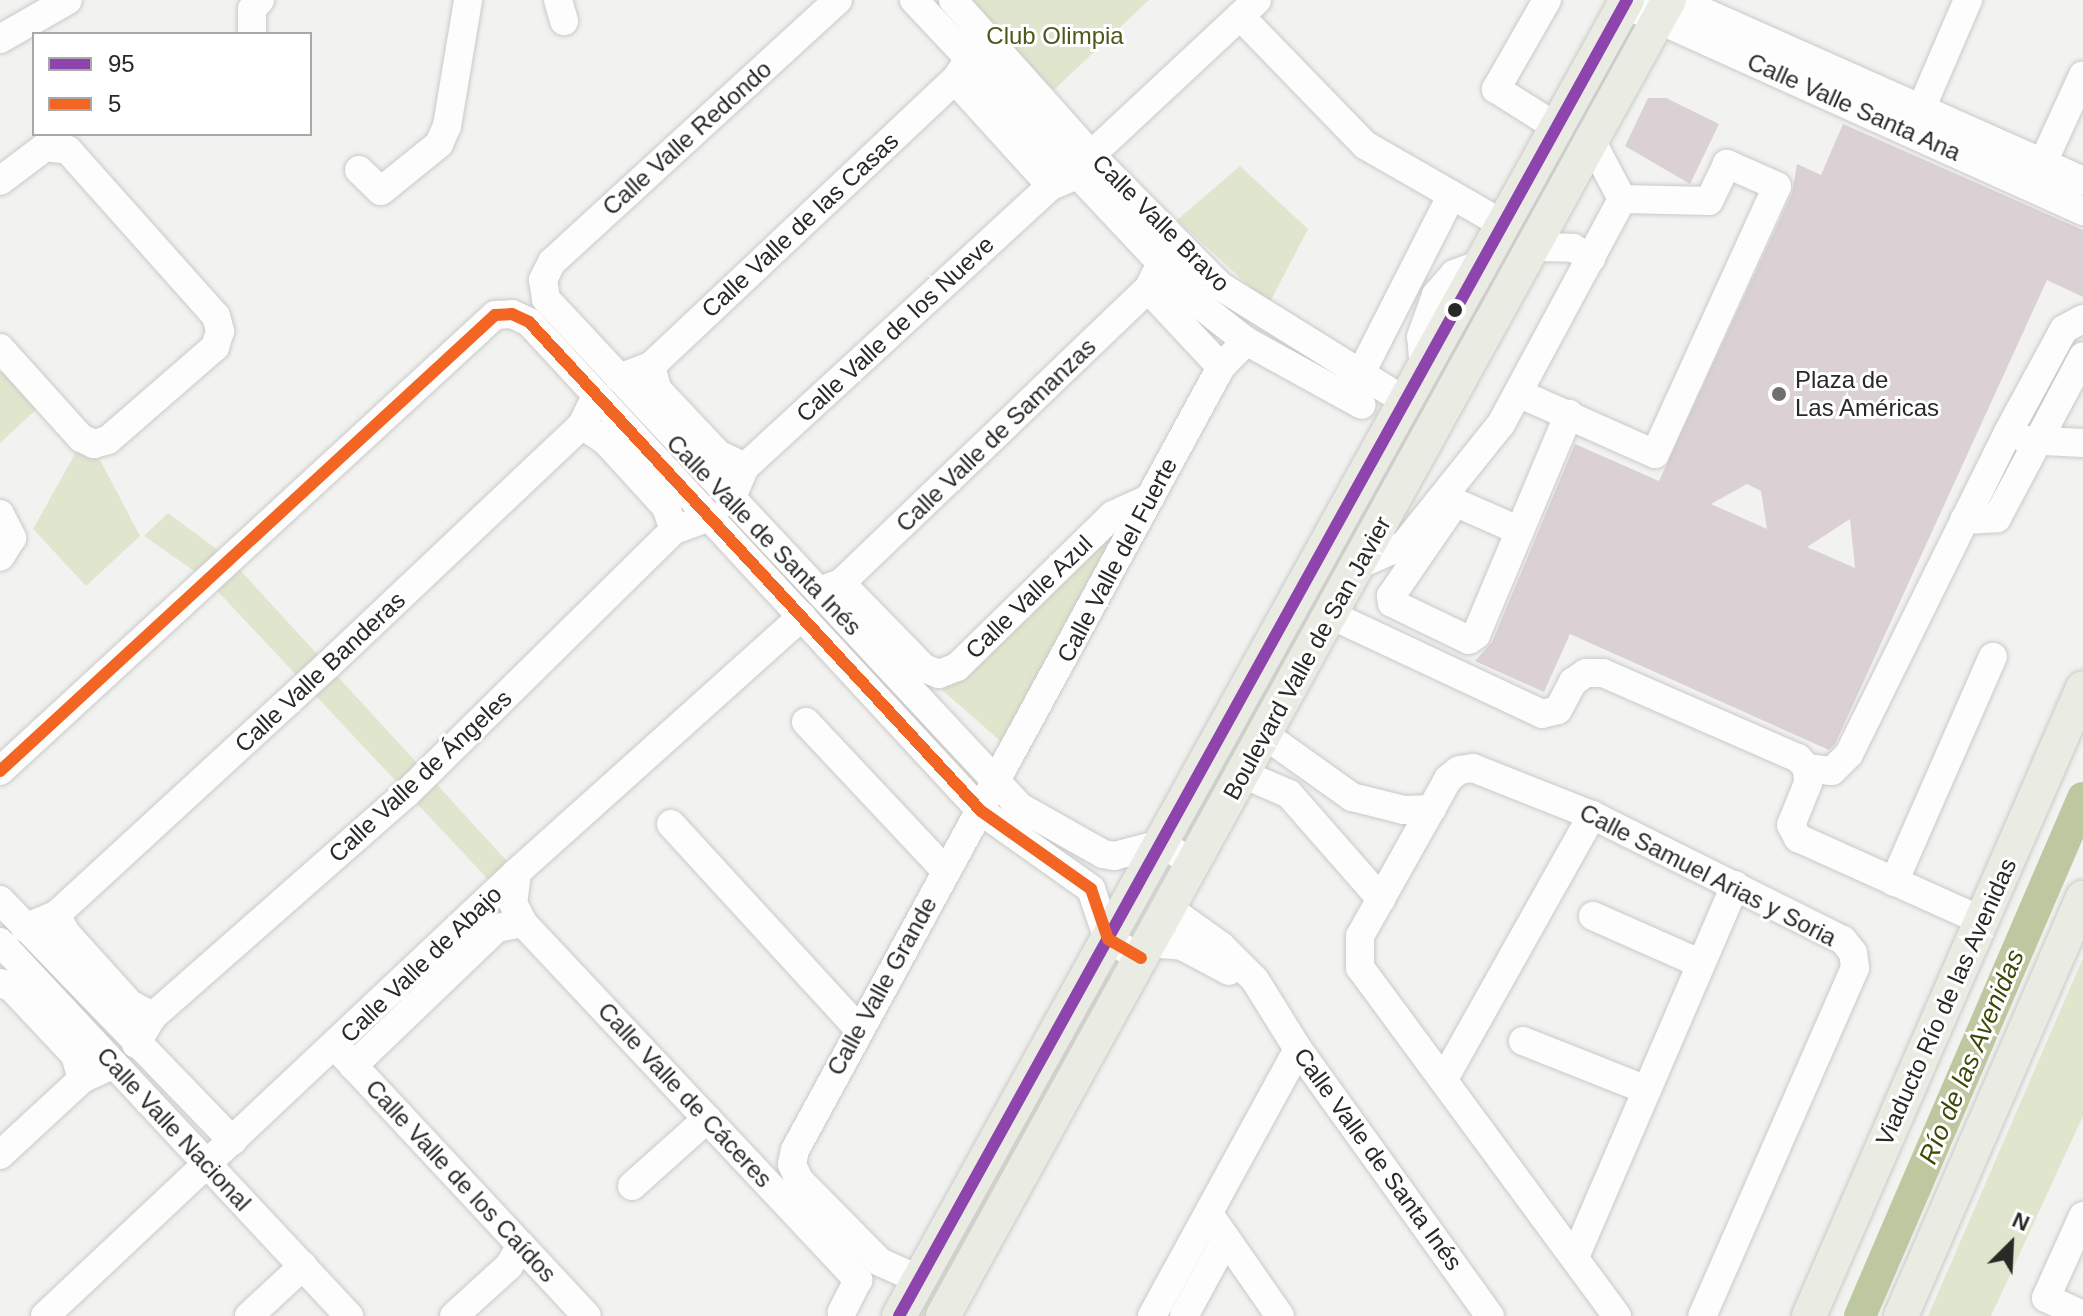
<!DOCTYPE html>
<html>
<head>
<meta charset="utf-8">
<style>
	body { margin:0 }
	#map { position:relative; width:2083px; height:1316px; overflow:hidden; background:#f2f3f0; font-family:Helvetica,sans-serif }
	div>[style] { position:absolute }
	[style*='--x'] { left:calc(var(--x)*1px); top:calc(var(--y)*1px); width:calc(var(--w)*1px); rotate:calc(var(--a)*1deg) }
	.green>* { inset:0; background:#e0e6ce }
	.river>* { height:32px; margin:-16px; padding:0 16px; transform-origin:16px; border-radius:16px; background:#bec8a0 }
	.building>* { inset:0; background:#dbd0d3 }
	.roads { filter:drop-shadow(0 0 2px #c9cac8) drop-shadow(0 0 2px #c9cac8) }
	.minor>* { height:28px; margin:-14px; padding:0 14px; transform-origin:14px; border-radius:14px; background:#fdfdfd }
	.major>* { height:34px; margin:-17px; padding:0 17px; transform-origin:17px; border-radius:17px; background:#eaebe2 }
	.bus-1>* { height:12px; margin:-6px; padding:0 6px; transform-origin:6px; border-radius:6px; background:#8e44ad }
	.bus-2>* { height:12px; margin:-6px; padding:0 6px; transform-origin:6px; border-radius:6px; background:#f26522 }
	.dots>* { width:22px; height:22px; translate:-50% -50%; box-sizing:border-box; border:4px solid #fff; border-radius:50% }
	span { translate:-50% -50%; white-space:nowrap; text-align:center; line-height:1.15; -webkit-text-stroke:6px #fff; paint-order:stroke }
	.park-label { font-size:24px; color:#4d581b }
	.street-label { font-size:24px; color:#292927 }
	.poi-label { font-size:24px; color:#292927 }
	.left { translate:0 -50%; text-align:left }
	.water-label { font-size:26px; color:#3e4907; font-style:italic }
	.legend { position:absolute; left:32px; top:32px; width:280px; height:104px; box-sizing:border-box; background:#fff; border:2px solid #a9a9a9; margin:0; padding:10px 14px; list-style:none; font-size:24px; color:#292927 }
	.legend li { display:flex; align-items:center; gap:16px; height:40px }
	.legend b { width:40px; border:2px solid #a9a9a9 }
	.north { position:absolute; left:1971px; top:1204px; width:80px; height:80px; -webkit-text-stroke:6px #fff; paint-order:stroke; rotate:24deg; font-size:22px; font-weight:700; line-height:32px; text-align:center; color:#292927 }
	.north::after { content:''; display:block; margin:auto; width:28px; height:36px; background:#292927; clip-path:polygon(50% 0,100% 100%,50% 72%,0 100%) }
</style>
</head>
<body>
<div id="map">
	<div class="green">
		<i style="clip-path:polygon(966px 0,1149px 0,1054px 90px)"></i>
		<i style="clip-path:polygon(1628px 23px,1639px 29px,1515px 253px,1503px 247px)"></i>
		<i style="clip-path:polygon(1240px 166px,1308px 229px,1269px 304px,1177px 220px)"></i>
		<i style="clip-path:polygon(1486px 279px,1497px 285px,1194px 836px,1183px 830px)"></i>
		<i style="clip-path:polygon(0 372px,7px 373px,39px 407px,0 443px)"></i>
		<i style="clip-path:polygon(76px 452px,100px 460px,140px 536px,86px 586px,33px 529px)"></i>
		<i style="clip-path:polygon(168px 513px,230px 559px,517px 872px,498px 890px,207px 580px,144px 536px)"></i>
		<i style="clip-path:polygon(1115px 533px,1005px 745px,942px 690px)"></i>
		<i style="clip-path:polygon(2083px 958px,2083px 1116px,1991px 1316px,1928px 1316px)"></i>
		<i style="clip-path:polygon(1106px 972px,1116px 978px,929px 1316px,916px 1316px)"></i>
	</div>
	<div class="river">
		<i style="--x:1860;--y:1316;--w:564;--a:-66.71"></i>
	</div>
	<div class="building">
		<i style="clip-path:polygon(1648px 98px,1666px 98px,1719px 124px,1690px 184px,1625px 146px)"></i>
		<i style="clip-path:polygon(evenodd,1843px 124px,2083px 230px,2083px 297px,2047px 280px,1835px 744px,1829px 750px,1570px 634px,1544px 692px,1475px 661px,1492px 642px,1575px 444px,1659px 481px,1792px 193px,1797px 164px,1821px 175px,1843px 124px,1747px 484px,1761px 491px,1767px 529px,1711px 504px,1747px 484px,1843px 124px,1850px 519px,1855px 568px,1807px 547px,1850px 519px)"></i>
	</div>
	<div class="roads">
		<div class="minor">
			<i style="--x:558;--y:0;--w:22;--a:74"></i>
			<i style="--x:838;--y:0;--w:388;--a:137.5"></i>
			<i style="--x:552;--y:262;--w:20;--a:117"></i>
			<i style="--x:543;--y:280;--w:19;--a:81"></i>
			<i style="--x:546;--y:299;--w:695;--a:46.98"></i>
			<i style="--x:1020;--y:807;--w:95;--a:29.5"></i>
			<i style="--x:1103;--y:854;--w:11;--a:10"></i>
			<i style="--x:1114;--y:856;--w:49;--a:-14.3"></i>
			<i style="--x:1161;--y:844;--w:38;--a:30"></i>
			<i style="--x:914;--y:0;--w:418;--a:46.8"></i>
			<i style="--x:1200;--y:305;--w:58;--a:38"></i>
			<i style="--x:1246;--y:341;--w:132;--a:28.9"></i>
			<i style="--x:953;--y:0;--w:208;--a:48.3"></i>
			<i style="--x:1091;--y:155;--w:184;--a:45.4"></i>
			<i style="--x:1220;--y:286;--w:219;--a:31.9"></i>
			<i style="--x:1547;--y:0;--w:103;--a:119.8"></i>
			<i style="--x:1496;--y:89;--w:73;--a:32.2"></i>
			<i style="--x:1677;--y:0;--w:445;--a:24"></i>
			<i style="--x:1624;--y:4;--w:504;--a:24.27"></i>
			<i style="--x:1240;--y:16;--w:180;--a:45.9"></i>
			<i style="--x:1365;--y:145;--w:160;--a:29.9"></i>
			<i style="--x:252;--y:34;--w:25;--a:-90"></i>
			<i style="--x:252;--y:9;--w:12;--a:-48"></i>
			<i style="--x:0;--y:39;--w:78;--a:-29.8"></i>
			<i style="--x:955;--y:80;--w:143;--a:47.8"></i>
			<i style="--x:1921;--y:109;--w:119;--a:-66.7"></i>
			<i style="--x:1592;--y:142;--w:64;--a:62.2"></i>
			<i style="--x:1091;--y:155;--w:227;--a:-43"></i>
			<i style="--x:359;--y:170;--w:30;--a:44"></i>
			<i style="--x:381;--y:191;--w:75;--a:-39"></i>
			<i style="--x:439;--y:144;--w:20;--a:-66"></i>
			<i style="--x:447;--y:126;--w:128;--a:-80.5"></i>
			<i style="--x:2035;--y:180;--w:115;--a:-65.4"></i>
			<i style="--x:0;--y:181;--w:56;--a:-37.1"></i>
			<i style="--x:45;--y:147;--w:23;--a:7"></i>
			<i style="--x:68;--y:150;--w:222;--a:48.3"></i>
			<i style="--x:216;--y:316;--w:16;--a:75"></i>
			<i style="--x:220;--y:331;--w:17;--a:107"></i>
			<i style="--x:215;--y:347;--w:142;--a:139"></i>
			<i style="--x:108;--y:440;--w:15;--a:164"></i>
			<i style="--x:94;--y:444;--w:14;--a:-155"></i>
			<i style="--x:81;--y:438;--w:121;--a:-132"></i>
			<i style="--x:1534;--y:247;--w:39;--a:1"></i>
			<i style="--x:1573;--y:248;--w:21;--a:28"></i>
			<i style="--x:1148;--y:289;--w:107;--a:46.9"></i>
			<i style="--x:651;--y:366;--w:24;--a:75"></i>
			<i style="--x:657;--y:389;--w:89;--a:46.8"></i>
			<i style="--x:718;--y:454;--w:30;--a:26"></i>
			<i style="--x:1424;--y:369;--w:32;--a:-95"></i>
			<i style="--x:1421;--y:337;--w:45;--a:-70.3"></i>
			<i style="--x:1436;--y:295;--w:28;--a:-49"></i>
			<i style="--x:1454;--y:274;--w:30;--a:-20"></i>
			<i style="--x:1362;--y:371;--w:196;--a:-63"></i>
			<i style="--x:619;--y:378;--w:34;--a:-21"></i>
			<i style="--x:651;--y:366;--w:417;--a:-43.3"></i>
			<i style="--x:955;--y:80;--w:27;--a:-56"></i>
			<i style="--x:1518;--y:393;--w:150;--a:24"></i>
			<i style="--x:1655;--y:454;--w:294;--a:-65.5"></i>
			<i style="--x:1777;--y:186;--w:55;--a:-156.3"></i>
			<i style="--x:1727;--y:164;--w:41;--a:115.9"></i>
			<i style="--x:1709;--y:201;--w:87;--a:-178.7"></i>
			<i style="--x:582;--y:425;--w:29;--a:34"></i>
			<i style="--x:606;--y:441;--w:89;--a:47.7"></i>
			<i style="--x:666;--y:507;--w:24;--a:71"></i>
			<i style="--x:2026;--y:440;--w:57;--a:3"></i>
			<i style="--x:1443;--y:497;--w:84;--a:23.8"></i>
			<i style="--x:730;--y:502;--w:38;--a:-67"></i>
			<i style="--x:745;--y:467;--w:415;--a:-42.6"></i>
			<i style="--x:1051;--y:186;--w:30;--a:-23"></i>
			<i style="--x:1448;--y:513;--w:101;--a:124.5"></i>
			<i style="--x:1391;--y:596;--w:7;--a:82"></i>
			<i style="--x:1392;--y:603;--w:85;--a:25.7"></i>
			<i style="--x:1469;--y:640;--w:9;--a:-36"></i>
			<i style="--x:1476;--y:635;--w:240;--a:-67.2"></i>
			<i style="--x:0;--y:514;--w:27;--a:63"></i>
			<i style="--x:12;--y:538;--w:22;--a:122"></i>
			<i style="--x:1964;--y:520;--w:33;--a:-3"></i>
			<i style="--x:1997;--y:518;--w:183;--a:-62"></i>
			<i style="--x:1358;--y:565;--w:50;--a:-23.5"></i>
			<i style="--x:1404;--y:545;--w:155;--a:-51.3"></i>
			<i style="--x:1501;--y:424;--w:255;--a:-61.7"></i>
			<i style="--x:841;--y:583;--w:119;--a:45.7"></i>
			<i style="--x:924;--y:668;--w:16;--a:22"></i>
			<i style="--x:939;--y:674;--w:19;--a:-21"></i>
			<i style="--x:957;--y:667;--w:218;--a:-44.3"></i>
			<i style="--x:1113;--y:515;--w:41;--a:-24.7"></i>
			<i style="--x:819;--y:591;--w:23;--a:-20"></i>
			<i style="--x:841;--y:583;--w:425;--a:-43.8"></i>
			<i style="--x:1148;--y:289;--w:27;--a:-63"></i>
			<i style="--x:1331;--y:615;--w:233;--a:25.1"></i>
			<i style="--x:1542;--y:714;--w:16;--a:-14"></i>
			<i style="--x:1558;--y:710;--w:32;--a:-62"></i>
			<i style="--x:1573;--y:682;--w:16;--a:-35"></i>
			<i style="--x:1586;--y:673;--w:17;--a:0"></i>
			<i style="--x:1603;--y:673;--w:213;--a:23.6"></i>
			<i style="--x:1798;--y:758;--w:13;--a:48"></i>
			<i style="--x:1807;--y:768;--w:15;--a:86"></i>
			<i style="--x:1808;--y:783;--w:45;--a:112"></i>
			<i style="--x:1791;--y:825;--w:15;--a:62"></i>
			<i style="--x:1798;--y:838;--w:203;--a:24.2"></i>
			<i style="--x:806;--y:722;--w:204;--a:46.8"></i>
			<i style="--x:1265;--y:735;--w:107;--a:35.5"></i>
			<i style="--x:1352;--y:797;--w:54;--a:14"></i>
			<i style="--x:1404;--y:810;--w:28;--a:-2"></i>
			<i style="--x:1807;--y:768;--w:25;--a:7"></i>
			<i style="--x:1832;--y:771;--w:24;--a:-45"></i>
			<i style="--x:1849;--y:754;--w:357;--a:-63.7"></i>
			<i style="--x:2007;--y:434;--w:119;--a:-61.5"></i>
			<i style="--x:2064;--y:329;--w:21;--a:-28"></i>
			<i style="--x:0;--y:771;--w:673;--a:-42.65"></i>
			<i style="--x:495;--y:315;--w:17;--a:-3"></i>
			<i style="--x:512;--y:314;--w:19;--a:25"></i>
			<i style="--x:529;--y:322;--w:666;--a:47.25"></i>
			<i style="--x:981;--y:811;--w:135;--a:35.3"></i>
			<i style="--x:1091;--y:889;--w:53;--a:71.2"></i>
			<i style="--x:1108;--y:939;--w:38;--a:30"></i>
			<i style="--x:1243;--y:774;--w:50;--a:23.5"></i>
			<i style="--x:1289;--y:794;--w:140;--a:48.8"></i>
			<i style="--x:671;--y:824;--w:275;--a:47.5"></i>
			<i style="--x:517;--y:872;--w:31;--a:97"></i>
			<i style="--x:513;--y:903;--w:22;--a:63"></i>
			<i style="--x:523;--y:923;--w:490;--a:46.8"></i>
			<i style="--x:858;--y:1280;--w:36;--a:117"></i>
			<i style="--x:1894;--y:882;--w:246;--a:-66.3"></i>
			<i style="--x:0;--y:900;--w:335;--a:46"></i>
			<i style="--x:1168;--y:908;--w:65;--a:35.6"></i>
			<i style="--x:1221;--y:946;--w:48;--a:45"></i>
			<i style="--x:1255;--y:980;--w:81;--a:58.1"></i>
			<i style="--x:1298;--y:1049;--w:329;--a:54.3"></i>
			<i style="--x:56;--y:915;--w:21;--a:61"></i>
			<i style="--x:66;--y:933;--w:96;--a:48"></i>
			<i style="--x:130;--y:1004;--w:26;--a:28"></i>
			<i style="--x:1593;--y:916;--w:116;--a:23.9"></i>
			<i style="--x:25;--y:928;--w:34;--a:-23"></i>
			<i style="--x:56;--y:915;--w:368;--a:-42.6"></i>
			<i style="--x:327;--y:666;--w:351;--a:-43.4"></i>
			<i style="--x:582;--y:425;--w:32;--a:-64"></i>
			<i style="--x:0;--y:942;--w:512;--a:46.98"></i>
			<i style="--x:1149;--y:943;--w:33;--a:5"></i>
			<i style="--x:1182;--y:946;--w:53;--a:28"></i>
			<i style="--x:0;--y:983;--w:12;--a:20"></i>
			<i style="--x:11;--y:987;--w:93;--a:46.7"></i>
			<i style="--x:75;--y:1055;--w:25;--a:74"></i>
			<i style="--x:1523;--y:1041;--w:133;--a:21.6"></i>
			<i style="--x:136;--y:1044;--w:33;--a:-59"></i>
			<i style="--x:153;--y:1016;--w:337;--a:-41.3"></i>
			<i style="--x:406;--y:794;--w:376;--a:-44.6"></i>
			<i style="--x:674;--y:530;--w:37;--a:-20"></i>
			<i style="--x:335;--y:1046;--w:369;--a:47"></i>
			<i style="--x:353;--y:1066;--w:199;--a:-43.8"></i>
			<i style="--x:497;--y:928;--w:26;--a:-11"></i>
			<i style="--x:1444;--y:1079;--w:303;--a:-60.7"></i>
			<i style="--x:0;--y:1155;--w:112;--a:-42.8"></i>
			<i style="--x:82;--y:1079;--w:35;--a:-25"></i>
			<i style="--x:632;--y:1186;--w:101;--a:-41.8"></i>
			<i style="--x:1209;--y:1214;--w:124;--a:55.2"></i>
			<i style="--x:2083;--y:1216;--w:90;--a:114.3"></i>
			<i style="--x:2046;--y:1298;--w:41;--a:24.7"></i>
			<i style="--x:1575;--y:1257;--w:405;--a:-66.7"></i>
			<i style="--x:920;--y:1280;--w:44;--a:-155.8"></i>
			<i style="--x:880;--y:1262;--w:115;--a:-134.6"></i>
			<i style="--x:799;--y:1180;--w:17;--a:-114"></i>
			<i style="--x:792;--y:1164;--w:14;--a:-78"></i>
			<i style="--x:795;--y:1150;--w:891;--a:-61.45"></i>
			<i style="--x:1221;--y:367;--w:36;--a:-46"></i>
			<i style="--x:45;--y:1316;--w:648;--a:-43.25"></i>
			<i style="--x:517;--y:872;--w:383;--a:-41.9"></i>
			<i style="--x:249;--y:1316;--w:74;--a:-42.8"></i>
			<i style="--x:454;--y:1316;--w:74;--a:-42.3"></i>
			<i style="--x:509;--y:1266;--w:24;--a:-60"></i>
			<i style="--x:1152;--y:1316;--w:304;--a:-61.3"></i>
			<i style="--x:1184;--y:1316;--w:88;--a:-61.4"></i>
			<i style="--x:1617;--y:1316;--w:433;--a:-126.4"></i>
			<i style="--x:1360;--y:968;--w:32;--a:-90"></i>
			<i style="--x:1360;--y:936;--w:180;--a:-60.7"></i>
			<i style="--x:1448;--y:779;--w:14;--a:-39"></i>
			<i style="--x:1459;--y:770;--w:14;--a:-8"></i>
			<i style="--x:1473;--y:768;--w:128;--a:21.6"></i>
			<i style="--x:1592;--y:815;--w:280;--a:26.5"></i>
			<i style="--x:1843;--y:940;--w:16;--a:52"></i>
			<i style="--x:1853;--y:953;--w:15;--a:82"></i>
			<i style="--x:1855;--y:968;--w:380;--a:113.7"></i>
		</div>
		<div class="major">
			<i style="--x:899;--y:1316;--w:1504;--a:-61.05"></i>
			<i style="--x:943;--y:1316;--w:1503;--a:-61.12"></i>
			<i style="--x:1809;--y:1316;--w:685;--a:-66.43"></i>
			<i style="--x:1901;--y:1316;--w:456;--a:-66.5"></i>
		</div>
	</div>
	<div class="bus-1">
		<i style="--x:899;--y:1316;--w:1504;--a:-61.05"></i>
	</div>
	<div class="bus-2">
		<i style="--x:0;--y:771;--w:673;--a:-42.65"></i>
		<i style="--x:495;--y:315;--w:17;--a:-3"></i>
		<i style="--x:512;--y:314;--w:19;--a:25"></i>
		<i style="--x:529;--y:322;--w:666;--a:47.25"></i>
		<i style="--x:981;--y:811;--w:135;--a:35.3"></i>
		<i style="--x:1091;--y:889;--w:53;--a:71.2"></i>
		<i style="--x:1108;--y:939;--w:38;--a:30"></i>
	</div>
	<div class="dots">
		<i style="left:1455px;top:310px;background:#292927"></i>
		<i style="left:1779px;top:394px;background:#6f706d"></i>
	</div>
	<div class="park-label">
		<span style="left:1055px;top:36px">Club Olimpia</span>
	</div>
	<div class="street-label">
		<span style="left:1854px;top:107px;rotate:24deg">Calle Valle Santa Ana</span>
		<span style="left:687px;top:138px;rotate:-42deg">Calle Valle Redondo</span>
		<span style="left:1161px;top:223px;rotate:45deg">Calle Valle Bravo</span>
		<span style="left:800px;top:225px;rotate:-43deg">Calle Valle de las Casas</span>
		<span style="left:895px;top:329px;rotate:-43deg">Calle Valle de los Nueve</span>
		<span style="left:996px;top:435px;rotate:-44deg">Calle Valle de Samanzas</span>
		<span style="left:764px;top:535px;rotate:46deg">Calle Valle de Santa Inés</span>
		<span style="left:1117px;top:560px;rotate:-62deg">Calle Valle del Fuerte</span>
		<span style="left:1029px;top:597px;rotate:-44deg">Calle Valle Azul</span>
		<span style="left:1307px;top:658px;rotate:-61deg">Boulevard Valle de San Javier</span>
		<span style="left:320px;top:672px;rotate:-43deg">Calle Valle Banderas</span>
		<span style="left:420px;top:776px;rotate:-43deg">Calle Valle de Ángeles</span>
		<span style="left:1708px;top:875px;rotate:27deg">Calle Samuel Arias y Soria</span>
		<span style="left:421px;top:964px;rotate:-44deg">Calle Valle de Abajo</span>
		<span style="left:882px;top:986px;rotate:-61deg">Calle Valle Grande</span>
		<span style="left:1946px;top:1002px;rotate:-66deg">Viaducto Río de las Avenidas</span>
		<span style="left:685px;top:1095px;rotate:47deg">Calle Valle de Cáceres</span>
		<span style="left:174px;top:1129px;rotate:47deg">Calle Valle Nacional</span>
		<span style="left:1378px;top:1159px;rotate:54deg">Calle Valle de Santa Inés</span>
		<span style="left:461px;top:1181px;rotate:47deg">Calle Valle de los Caídos</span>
	</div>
	<div class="poi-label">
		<span class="left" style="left:1795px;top:394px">Plaza de<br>Las Américas</span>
	</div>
	<div class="water-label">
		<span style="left:1972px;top:1057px;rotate:-67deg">Río de las Avenidas</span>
	</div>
	<ul class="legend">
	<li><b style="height:10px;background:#8e44ad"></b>95</li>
	<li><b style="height:10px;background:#f26522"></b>5</li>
	</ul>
	<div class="north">N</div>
</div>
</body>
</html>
